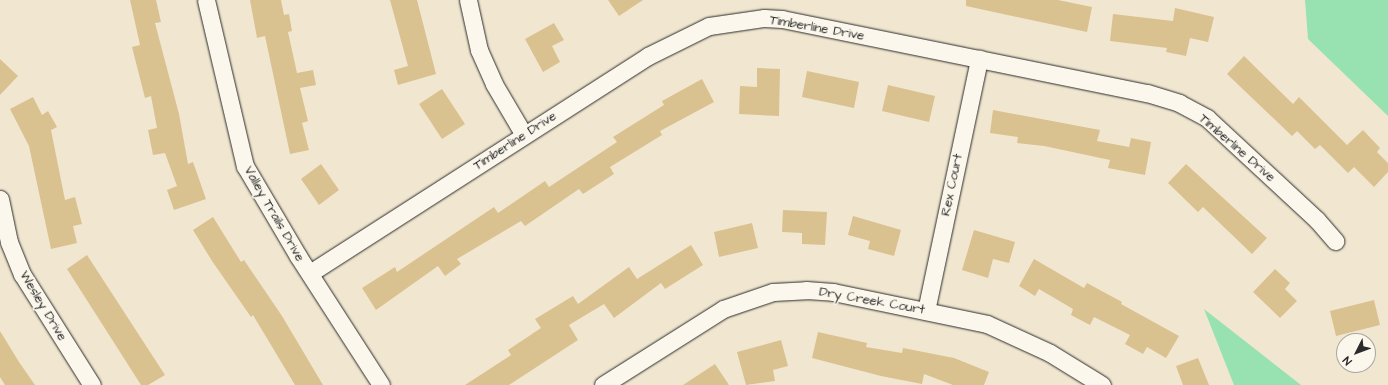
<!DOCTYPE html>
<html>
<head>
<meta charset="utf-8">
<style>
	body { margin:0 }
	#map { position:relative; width:1388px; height:385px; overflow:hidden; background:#f1e7d0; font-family:"Architects Daughter",sans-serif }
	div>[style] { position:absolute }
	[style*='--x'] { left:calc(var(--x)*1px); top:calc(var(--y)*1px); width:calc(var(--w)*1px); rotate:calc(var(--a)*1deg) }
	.green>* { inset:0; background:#98e1b0 }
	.building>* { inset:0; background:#dac190 }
	.roads { filter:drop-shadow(0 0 1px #2b2b2b) drop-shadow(0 0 1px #2b2b2b) }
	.minor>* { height:17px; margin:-8.5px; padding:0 8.5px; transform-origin:8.5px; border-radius:8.5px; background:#fbf7ec }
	span { translate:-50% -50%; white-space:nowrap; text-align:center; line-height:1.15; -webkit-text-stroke:3.5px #fbf7ec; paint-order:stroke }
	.street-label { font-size:13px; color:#2b2b2b }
	.north { position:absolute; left:1336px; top:333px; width:40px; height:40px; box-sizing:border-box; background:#fbf7ec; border:1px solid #a8a59f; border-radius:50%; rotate:228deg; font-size:11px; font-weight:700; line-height:16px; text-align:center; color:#2b2b2b }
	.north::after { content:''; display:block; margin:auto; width:14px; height:18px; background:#2b2b2b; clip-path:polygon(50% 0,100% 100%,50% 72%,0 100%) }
</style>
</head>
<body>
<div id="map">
	<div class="green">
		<i style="clip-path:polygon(1305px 0,1388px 0,1388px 116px,1308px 39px)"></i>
		<i style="clip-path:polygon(1204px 309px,1301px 385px,1234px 385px)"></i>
	</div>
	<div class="building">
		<i style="clip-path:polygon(130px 0,156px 0,161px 22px,155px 23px,179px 114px,188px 164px,193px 162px,206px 199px,174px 210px,167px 190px,177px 186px,165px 153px,153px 155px,148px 130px,157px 128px,151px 96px,145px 98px,132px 47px,140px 45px)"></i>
		<i style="clip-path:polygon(250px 0,281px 0,284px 15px,289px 14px,292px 31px,288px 32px,297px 73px,313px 70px,316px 85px,300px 88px,308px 121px,302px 123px,309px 150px,290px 154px,265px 36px,257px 38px)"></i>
		<i style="clip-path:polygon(390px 0,417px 0,436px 74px,398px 85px,394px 70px,408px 66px)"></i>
		<i style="clip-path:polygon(608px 0,643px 0,619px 16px)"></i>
		<i style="clip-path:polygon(966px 0,1058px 0,1092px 7px,1087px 32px,966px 6px)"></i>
		<i style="clip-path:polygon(1175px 8px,1214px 17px,1208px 42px,1190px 38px,1186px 56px,1166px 52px,1167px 48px,1110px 41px,1113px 14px,1173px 21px)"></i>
		<i style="clip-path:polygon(554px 23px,564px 40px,552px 46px,560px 62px,543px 72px,525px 39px)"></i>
		<i style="clip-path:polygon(1244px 56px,1293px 104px,1299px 97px,1347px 145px,1363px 130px,1380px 148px,1377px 152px,1388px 163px,1388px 172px,1374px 187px,1354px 167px,1348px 173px,1320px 145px,1315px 149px,1297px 131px,1292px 136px,1227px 74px)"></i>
		<i style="clip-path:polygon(0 59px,18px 76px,0 95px)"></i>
		<i style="clip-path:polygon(757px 68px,780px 69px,779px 116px,739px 114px,740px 86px,757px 87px)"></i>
		<i style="clip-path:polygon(807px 71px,859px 82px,854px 108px,802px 97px)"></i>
		<i style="clip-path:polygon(702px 79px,714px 102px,660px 131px,662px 135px,610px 167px,614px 174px,583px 194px,579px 189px,525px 226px,521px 221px,457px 259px,461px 264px,445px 276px,438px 266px,376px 310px,362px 288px,395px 267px,397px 272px,494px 207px,498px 213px,545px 181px,549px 187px,617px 142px,613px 137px,664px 105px,662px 101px)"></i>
		<i style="clip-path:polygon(888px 85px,935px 96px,929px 122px,882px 111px)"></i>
		<i style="clip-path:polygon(442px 89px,465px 124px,442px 139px,419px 104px)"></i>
		<i style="clip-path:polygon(33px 97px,42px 115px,48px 111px,57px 127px,51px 130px,65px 200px,75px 197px,82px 224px,73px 226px,77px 243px,51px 249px,29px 146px,10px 109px)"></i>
		<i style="clip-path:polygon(993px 110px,1100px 130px,1097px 141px,1129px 147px,1131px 138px,1151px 142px,1145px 175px,1108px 168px,1110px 160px,1044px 146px,1017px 143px,1018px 137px,990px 133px)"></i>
		<i style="clip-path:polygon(321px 164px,339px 190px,319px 205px,301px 179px)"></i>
		<i style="clip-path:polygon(1186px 164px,1267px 238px,1252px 254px,1203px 207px,1198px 212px,1168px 183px)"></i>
		<i style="clip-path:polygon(783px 210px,827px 212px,825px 245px,802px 244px,802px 233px,782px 232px)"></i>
		<i style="clip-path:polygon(853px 216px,901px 230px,894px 256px,868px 249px,870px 241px,848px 235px)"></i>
		<i style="clip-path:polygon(213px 217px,241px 262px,244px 260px,282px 316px,323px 385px,295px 385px,253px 315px,251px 317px,212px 261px,193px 230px)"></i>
		<i style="clip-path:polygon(752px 223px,758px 248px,719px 257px,714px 232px)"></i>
		<i style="clip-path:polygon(974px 230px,1015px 242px,1009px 263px,993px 259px,988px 278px,962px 270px)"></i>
		<i style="clip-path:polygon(691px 245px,703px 265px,665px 289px,661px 283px,614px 318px,604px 304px,569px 325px,578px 340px,509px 385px,465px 385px,511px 355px,508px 350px,541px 328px,535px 319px,573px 296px,578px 304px,629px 267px,637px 279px)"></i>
		<i style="clip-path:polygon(87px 255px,165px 375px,148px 385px,141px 385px,67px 269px)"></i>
		<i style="clip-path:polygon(1034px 259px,1084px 288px,1087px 283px,1122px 302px,1121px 304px,1179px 336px,1166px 358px,1147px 347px,1143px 354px,1125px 344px,1130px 335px,1094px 317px,1090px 325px,1071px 315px,1073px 309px,1039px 289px,1035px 296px,1019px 286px)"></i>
		<i style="clip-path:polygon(1275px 269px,1290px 283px,1285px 289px,1297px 301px,1280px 318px,1253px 292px)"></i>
		<i style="clip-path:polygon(1374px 300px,1380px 325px,1336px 336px,1330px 311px)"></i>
		<i style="clip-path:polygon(0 331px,19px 362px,35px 385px,5px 385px,0 377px)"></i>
		<i style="clip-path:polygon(818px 332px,867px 343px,866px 347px,902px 353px,903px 348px,954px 358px,989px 372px,984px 385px,953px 385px,924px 374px,922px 384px,881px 376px,812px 358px)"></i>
		<i style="clip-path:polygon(781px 340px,788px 366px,773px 370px,775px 381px,746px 385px,737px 352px)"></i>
		<i style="clip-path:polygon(1198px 358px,1209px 385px,1183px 385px,1176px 366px)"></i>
		<i style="clip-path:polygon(715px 364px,729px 385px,683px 385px)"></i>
	</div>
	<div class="roads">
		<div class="minor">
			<i style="--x:206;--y:0;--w:171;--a:76.8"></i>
			<i style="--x:245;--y:166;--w:104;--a:59.5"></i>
			<i style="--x:298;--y:256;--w:153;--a:57.2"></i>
			<i style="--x:468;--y:0;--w:51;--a:77.6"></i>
			<i style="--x:479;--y:50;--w:37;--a:66"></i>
			<i style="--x:494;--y:84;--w:59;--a:59.5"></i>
			<i style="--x:0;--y:199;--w:44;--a:78.2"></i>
			<i style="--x:9;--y:242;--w:35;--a:68"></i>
			<i style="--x:22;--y:274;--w:131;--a:57.8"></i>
			<i style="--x:310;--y:273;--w:402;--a:-32.7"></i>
			<i style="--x:648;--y:56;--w:68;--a:-26.2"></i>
			<i style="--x:709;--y:26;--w:56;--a:-8.3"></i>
			<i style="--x:764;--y:18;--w:18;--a:3"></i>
			<i style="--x:782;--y:19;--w:372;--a:11.5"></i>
			<i style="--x:1147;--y:93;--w:34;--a:17"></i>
			<i style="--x:1179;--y:103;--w:32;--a:28"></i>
			<i style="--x:1207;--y:118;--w:150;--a:42.8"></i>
			<i style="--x:1317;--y:220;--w:28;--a:49"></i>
			<i style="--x:926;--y:311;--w:258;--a:-78.1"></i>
			<i style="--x:603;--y:385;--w:142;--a:-32.3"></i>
			<i style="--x:723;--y:309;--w:53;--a:-18.8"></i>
			<i style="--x:773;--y:292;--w:33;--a:-3"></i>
			<i style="--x:806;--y:290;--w:27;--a:4"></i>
			<i style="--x:833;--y:292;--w:157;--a:11.7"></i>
			<i style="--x:987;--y:324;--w:69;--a:24.7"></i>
			<i style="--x:1050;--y:353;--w:61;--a:31.6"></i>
		</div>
	</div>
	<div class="street-label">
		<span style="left:817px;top:28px;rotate:10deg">Timberline Drive</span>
		<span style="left:515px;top:141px;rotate:-33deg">Timberline Drive</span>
		<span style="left:1237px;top:148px;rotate:41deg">Timberline Drive</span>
		<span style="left:952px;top:185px;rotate:-78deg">Rex Court</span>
		<span style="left:274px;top:214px;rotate:60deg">Valley Trails Drive</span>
		<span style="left:872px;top:301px;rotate:10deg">Dry Creek Court</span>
		<span style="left:43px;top:306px;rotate:59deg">Wesley Drive</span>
	</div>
	<div class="north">N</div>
</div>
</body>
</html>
